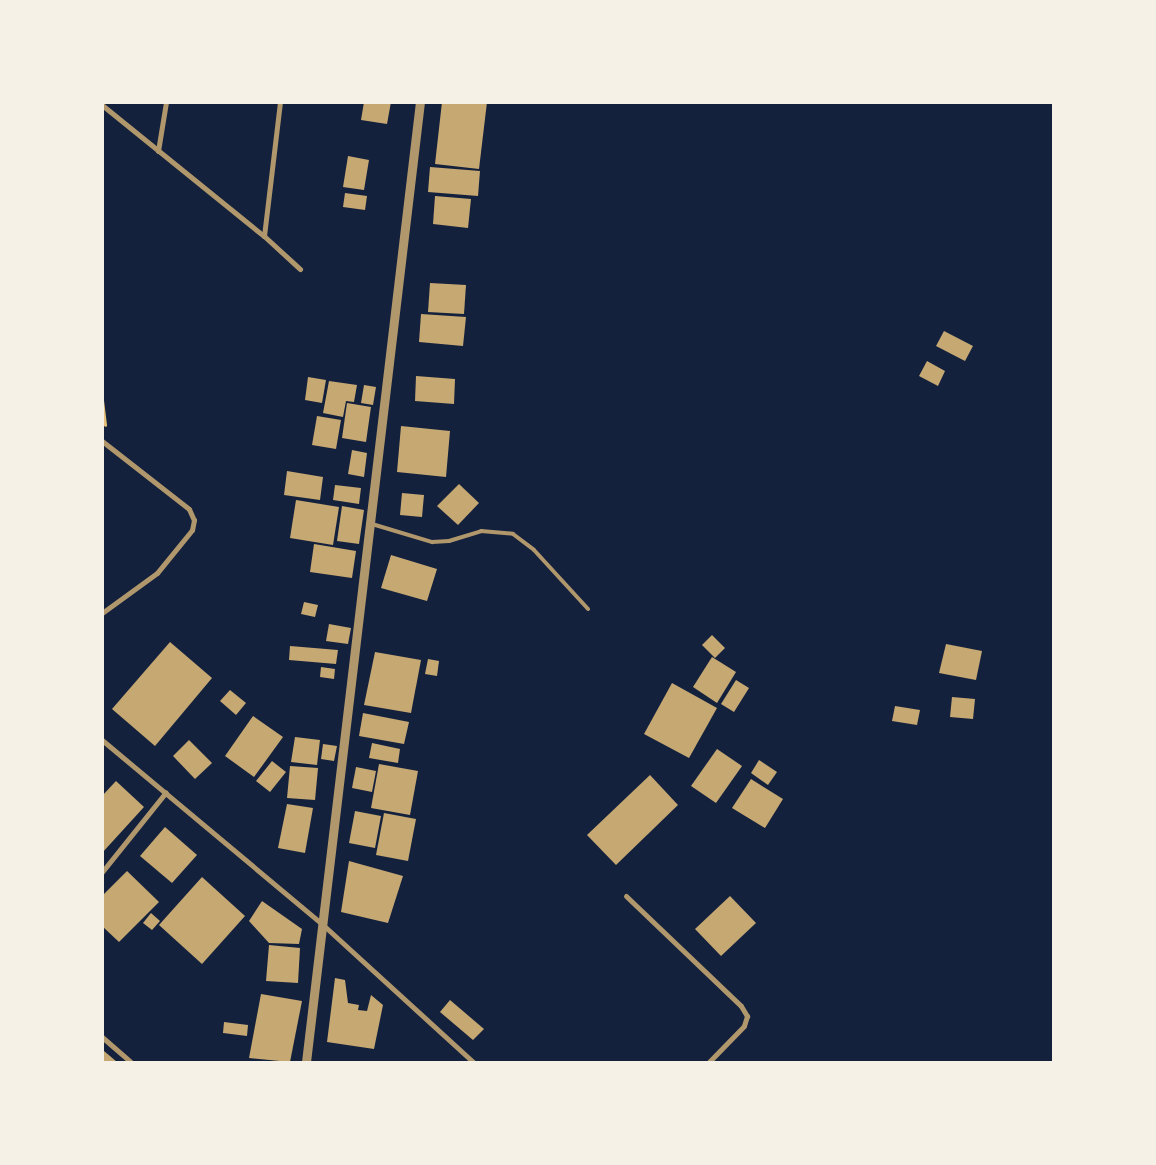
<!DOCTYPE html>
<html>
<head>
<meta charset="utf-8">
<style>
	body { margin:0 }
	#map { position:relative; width:1156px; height:1165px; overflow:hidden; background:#14213d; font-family:Merriweather,serif }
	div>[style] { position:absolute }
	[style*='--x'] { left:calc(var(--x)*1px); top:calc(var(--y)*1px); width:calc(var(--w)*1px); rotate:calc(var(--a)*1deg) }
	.building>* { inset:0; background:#c6a872 }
	.path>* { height:3px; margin:-1.5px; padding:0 1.5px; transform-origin:1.5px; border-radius:1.5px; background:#e5c07b }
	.service>* { height:4px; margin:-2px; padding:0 2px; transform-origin:2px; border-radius:2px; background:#b1986c }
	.minor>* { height:5px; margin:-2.5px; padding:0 2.5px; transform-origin:2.5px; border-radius:2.5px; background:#b1986c }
	.tertiary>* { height:9px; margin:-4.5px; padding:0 4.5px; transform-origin:4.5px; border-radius:4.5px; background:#b1986c }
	span { translate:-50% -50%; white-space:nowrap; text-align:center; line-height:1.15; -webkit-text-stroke:4px #f6f1e7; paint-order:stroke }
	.frame { position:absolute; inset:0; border:104px solid #f6f1e7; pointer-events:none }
</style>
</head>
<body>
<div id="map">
	<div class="building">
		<i style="clip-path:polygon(364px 102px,391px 102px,387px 124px,361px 120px)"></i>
		<i style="clip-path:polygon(442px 102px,487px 102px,479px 169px,435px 164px)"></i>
		<i style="clip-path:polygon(348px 156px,369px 160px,364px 190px,343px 187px)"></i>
		<i style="clip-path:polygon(430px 167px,480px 171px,478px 196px,428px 192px)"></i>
		<i style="clip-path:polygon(345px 193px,367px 196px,365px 210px,343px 207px)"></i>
		<i style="clip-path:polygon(435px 196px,471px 199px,468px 228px,433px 224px)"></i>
		<i style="clip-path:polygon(430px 283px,466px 285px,464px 314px,428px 312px)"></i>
		<i style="clip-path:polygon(421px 314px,466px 317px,463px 346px,419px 342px)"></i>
		<i style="clip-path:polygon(944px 331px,973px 346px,965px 361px,936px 346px)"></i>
		<i style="clip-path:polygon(927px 361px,945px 371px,938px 386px,919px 376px)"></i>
		<i style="clip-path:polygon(416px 376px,455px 379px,454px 404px,415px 401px)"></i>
		<i style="clip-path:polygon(308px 377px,326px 380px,322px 403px,305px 400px)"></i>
		<i style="clip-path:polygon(329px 381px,357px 385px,354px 402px,346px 401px,343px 417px,323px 413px)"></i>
		<i style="clip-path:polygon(364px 385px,376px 387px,373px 405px,361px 403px)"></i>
		<i style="clip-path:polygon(347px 403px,371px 407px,366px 442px,342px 438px)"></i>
		<i style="clip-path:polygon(317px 416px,341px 420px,336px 449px,312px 445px)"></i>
		<i style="clip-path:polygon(401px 426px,450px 431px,446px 477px,397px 472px)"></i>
		<i style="clip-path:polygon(352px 450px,367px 453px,364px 477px,348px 474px)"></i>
		<i style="clip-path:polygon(287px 471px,323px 477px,320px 500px,284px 495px)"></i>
		<i style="clip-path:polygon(459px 484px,479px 503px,458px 525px,437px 506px)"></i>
		<i style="clip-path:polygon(335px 485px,361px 488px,359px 504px,333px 500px)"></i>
		<i style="clip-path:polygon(402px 493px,424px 495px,422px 517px,400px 515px)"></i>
		<i style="clip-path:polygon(296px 500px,339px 507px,333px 545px,290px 538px)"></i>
		<i style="clip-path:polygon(342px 506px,364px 510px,359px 544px,337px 541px)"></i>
		<i style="clip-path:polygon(314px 544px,356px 551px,352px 578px,310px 572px)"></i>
		<i style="clip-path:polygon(391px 555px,437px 569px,427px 601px,381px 588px)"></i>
		<i style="clip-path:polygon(304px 602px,318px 605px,315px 617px,301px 614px)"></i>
		<i style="clip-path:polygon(329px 624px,351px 628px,348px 644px,326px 641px)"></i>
		<i style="clip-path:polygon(712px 635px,725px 648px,715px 658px,702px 645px)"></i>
		<i style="clip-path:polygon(170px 642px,212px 678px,155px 746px,112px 709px)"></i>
		<i style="clip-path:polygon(946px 644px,982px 651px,976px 680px,939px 673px)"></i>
		<i style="clip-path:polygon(290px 646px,338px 650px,336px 664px,289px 660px)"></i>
		<i style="clip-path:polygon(375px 652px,421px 660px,411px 713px,364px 705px)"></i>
		<i style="clip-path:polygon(712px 657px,736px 672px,717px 703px,693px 687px)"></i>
		<i style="clip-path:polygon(428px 659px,439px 661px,437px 676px,425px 674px)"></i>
		<i style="clip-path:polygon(321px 667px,335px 669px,334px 679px,320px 677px)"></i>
		<i style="clip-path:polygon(736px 680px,749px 688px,734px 712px,721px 704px)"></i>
		<i style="clip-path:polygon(672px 683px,717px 708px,689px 758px,644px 734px)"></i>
		<i style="clip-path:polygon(230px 690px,246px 703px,236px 715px,220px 701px)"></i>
		<i style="clip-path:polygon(952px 697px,975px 699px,973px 719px,950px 717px)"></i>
		<i style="clip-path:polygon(895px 706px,920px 710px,917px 725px,892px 721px)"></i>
		<i style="clip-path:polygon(363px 713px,409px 722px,404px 744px,359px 736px)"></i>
		<i style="clip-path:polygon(253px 716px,283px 737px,254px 777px,225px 756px)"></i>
		<i style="clip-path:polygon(295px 737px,320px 740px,317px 765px,291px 762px)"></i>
		<i style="clip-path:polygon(189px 740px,212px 763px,195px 779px,173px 756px)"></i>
		<i style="clip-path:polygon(372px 743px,400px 749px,398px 763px,369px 758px)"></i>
		<i style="clip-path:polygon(323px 744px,337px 746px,334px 761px,321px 759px)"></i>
		<i style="clip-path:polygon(717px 749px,742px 766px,716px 803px,691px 786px)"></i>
		<i style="clip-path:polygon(759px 760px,777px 772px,768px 785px,751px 773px)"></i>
		<i style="clip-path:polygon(272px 761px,286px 772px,270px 792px,256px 781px)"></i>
		<i style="clip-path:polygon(379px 764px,418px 771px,410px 815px,371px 808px)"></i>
		<i style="clip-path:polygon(290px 766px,318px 768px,315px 800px,287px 798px)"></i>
		<i style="clip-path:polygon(356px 767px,376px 771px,372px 792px,352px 788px)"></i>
		<i style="clip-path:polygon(650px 775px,678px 805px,616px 865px,587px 835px)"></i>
		<i style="clip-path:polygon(751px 779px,783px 799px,765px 828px,732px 808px)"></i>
		<i style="clip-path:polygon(116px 781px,144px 807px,102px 853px,102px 796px)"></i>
		<i style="clip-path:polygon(287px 804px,313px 808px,305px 853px,278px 848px)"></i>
		<i style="clip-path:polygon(355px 811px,381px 816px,375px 848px,349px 843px)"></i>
		<i style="clip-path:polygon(384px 813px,416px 819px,408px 861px,376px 855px)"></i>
		<i style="clip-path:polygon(165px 827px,197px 855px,172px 883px,140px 856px)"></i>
		<i style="clip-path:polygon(349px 861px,403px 876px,388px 923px,341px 912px)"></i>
		<i style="clip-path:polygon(127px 871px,159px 902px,119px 942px,102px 926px,102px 896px)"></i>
		<i style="clip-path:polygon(202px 877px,245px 916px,202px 964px,159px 925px)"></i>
		<i style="clip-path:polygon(730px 896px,756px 923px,721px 956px,695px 929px)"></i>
		<i style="clip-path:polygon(262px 901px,302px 929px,299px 944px,269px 943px,249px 921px)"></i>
		<i style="clip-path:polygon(151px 913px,160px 921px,152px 930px,143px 923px)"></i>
		<i style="clip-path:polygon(269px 945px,300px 948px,298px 983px,266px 981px)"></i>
		<i style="clip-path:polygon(335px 978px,345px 980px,348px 1003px,359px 1005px,358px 1010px,367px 1011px,371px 995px,383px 1005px,374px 1049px,327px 1042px)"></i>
		<i style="clip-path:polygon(261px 994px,302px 1001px,290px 1062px,249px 1058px)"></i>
		<i style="clip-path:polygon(450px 1000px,484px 1029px,473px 1040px,440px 1012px)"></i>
		<i style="clip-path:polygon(224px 1022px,248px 1025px,247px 1036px,223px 1033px)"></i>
		<i style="clip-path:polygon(104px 1051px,117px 1062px,102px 1062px)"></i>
	</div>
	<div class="path">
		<i style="--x:102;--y:400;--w:25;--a:83"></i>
	</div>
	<div class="service">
		<i style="--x:372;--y:524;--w:63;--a:16.7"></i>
		<i style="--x:432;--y:542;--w:17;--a:-3"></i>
		<i style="--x:449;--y:541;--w:34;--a:-17"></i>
		<i style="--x:481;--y:531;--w:32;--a:5"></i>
		<i style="--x:513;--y:534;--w:26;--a:37"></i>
		<i style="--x:534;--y:550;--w:80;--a:47.5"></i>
	</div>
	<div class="minor">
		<i style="--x:102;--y:105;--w:208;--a:39"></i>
		<i style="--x:264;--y:236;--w:135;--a:-83.2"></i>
		<i style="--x:158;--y:151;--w:50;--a:-80.7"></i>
		<i style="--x:264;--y:236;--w:49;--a:42.5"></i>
		<i style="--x:102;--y:441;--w:110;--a:38"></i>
		<i style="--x:189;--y:509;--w:12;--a:66"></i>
		<i style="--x:194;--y:520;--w:10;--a:101"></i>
		<i style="--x:192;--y:530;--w:55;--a:129.1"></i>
		<i style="--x:157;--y:573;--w:68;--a:144"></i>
		<i style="--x:102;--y:740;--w:287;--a:39.9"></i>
		<i style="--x:322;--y:924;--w:205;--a:42.4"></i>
		<i style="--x:102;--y:872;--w:102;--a:-51.3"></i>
		<i style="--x:626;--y:896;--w:159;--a:43.7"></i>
		<i style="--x:741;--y:1006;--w:12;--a:59"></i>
		<i style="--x:747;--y:1016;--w:10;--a:107"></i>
		<i style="--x:744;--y:1026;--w:50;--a:134.2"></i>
		<i style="--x:102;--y:1037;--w:38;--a:41"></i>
	</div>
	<div class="tertiary">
		<i style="--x:306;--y:1062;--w:967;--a:-83.23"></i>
	</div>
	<div class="frame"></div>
</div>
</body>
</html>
